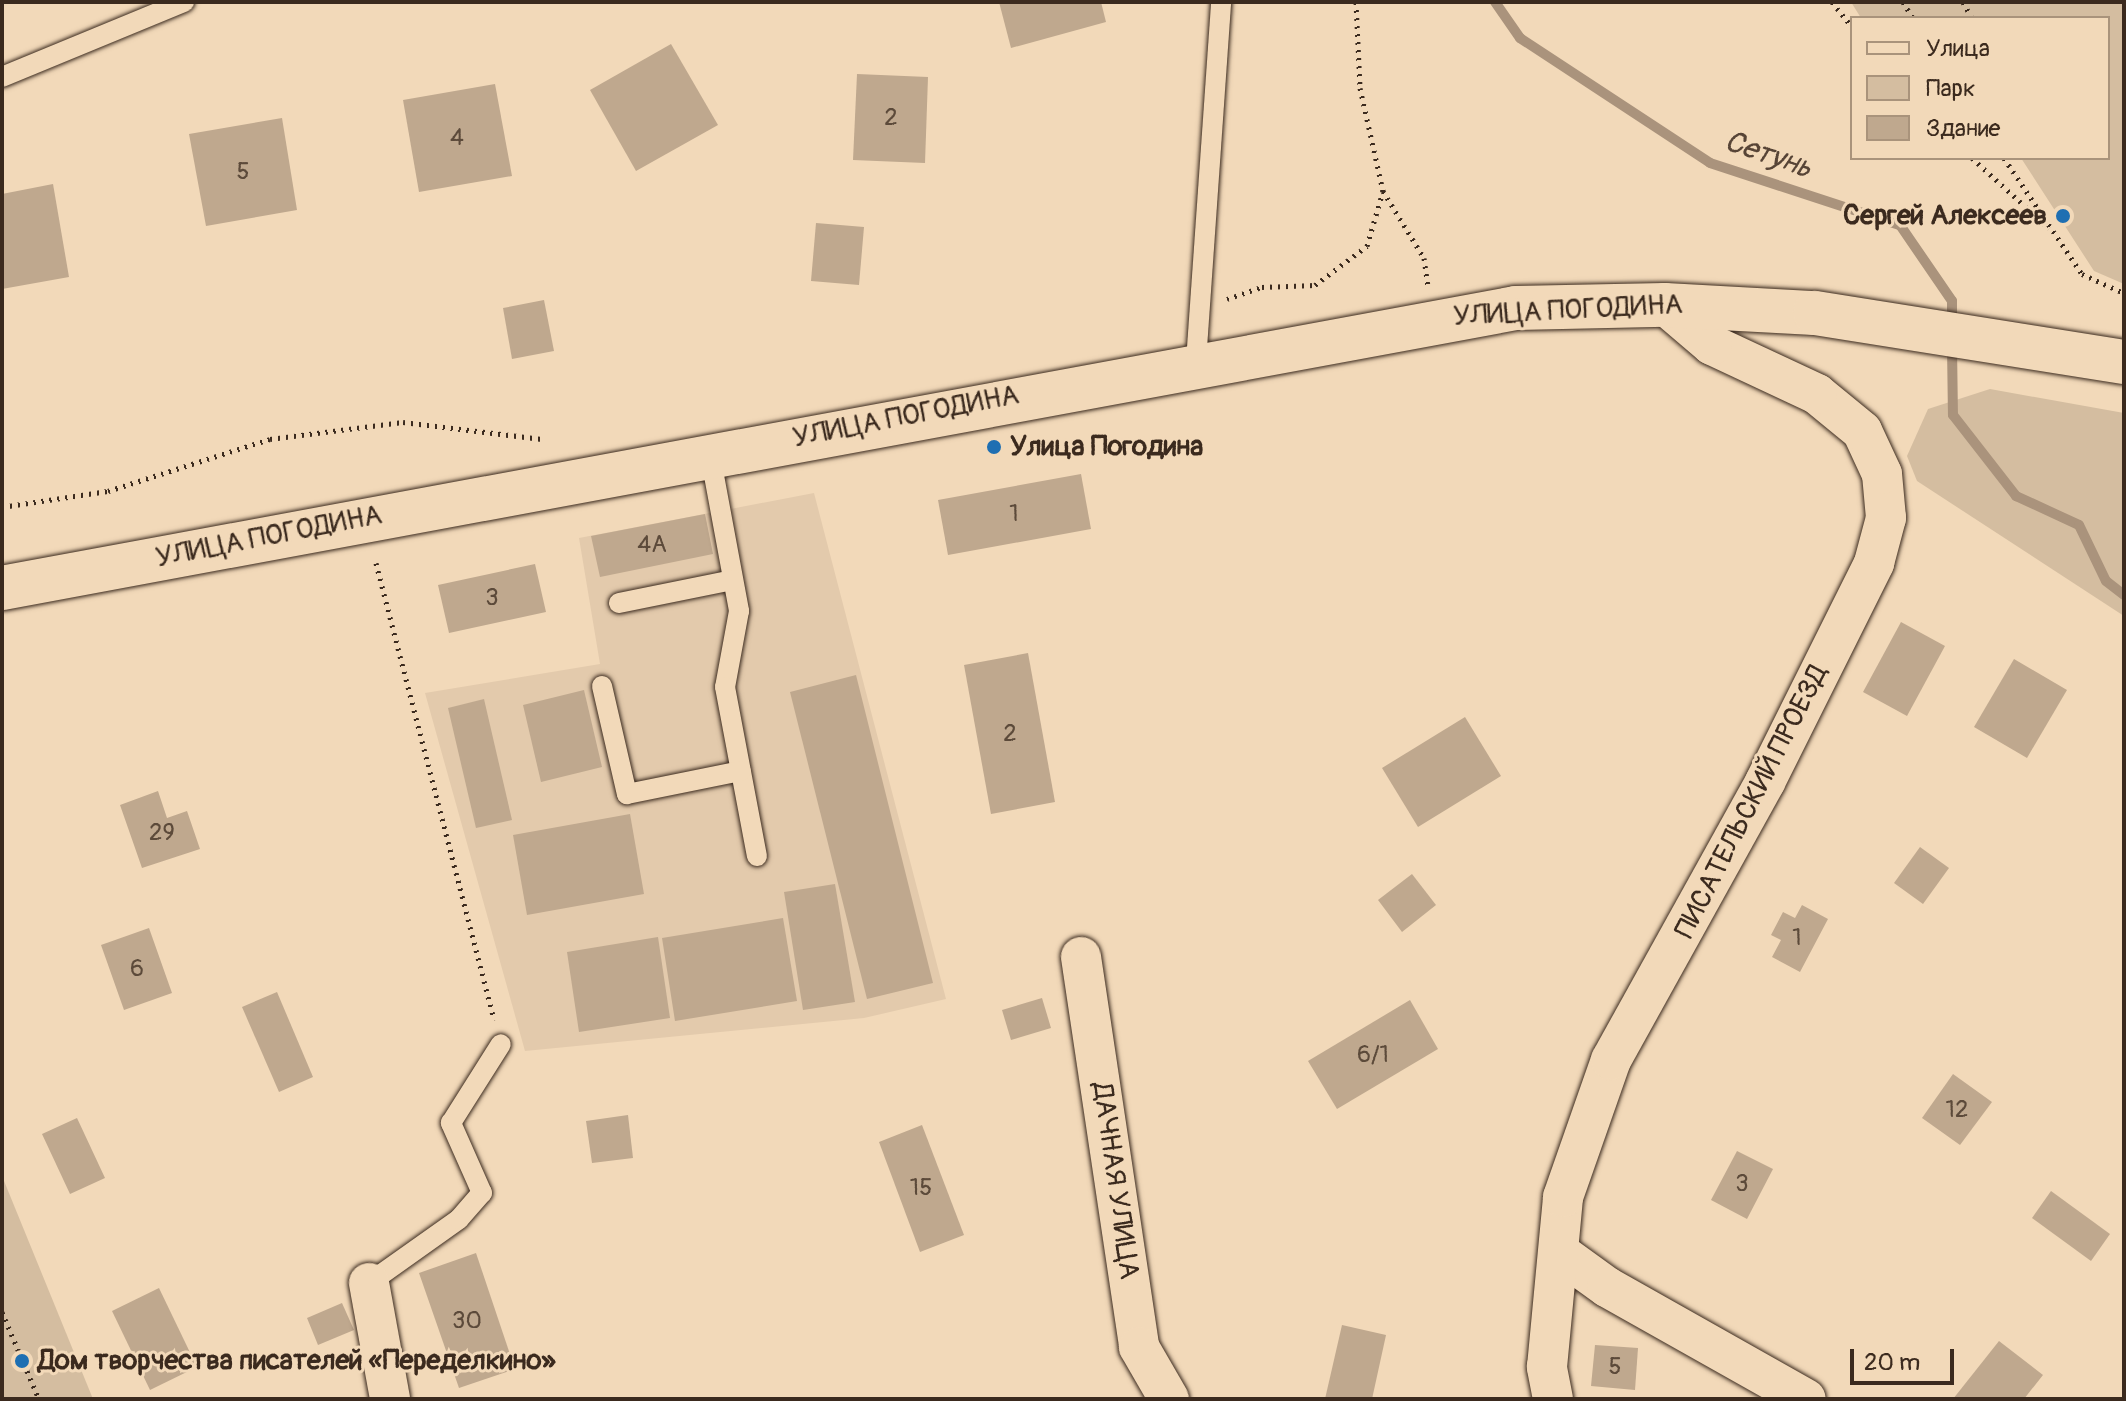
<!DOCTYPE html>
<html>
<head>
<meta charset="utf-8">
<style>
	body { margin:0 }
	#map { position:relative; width:2126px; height:1401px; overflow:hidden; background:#f2d9b9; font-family:Pangolin,sans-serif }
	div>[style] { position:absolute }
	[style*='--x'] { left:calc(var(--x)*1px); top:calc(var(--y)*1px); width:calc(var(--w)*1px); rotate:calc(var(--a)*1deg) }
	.built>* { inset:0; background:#e3caac }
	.green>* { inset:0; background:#d4bda0 }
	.stream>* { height:10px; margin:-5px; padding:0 5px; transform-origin:5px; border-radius:5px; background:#aa937c }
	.building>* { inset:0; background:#bfa88e }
	.path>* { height:5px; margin-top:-2.5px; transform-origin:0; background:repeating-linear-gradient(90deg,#3b2a1e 0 2px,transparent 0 8px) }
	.roads { filter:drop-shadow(0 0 2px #3b2a1e) drop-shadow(0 0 2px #3b2a1e) }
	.service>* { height:20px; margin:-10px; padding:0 10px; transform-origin:10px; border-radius:10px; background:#f2d9b9 }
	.minor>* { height:40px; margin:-20px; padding:0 20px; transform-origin:20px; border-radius:20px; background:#f2d9b9 }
	.secondary>* { height:44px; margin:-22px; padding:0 22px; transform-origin:22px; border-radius:22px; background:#f2d9b9 }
	.dots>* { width:22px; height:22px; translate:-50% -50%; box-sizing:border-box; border:4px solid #f2d9b9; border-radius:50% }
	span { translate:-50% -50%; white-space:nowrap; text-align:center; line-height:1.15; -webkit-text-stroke:6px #f2d9b9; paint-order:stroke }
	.number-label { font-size:24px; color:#5c4a3a }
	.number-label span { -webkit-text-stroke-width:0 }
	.poi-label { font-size:28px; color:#3b2a1e; font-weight:700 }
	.right { translate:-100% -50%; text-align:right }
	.left { translate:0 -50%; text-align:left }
	.street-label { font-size:28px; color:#3b2a1e }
	.water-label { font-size:30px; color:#574436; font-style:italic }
	.frame { position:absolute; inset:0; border:4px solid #3b2a1e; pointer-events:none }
	.legend { position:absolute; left:1850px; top:16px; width:260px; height:144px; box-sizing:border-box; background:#f2d9b9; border:2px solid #a9937b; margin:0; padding:10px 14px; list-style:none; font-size:24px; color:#3b2a1e }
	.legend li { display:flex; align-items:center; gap:16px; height:40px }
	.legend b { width:40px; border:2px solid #a9937b }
	.scale { position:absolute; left:1850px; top:1349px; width:104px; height:36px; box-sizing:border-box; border:4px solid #3b2a1e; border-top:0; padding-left:10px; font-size:24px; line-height:28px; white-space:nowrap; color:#3b2a1e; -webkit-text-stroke:6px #f2d9b9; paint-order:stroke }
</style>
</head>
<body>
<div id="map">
	<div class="built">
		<i style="clip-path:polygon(814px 493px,946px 999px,864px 1018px,525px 1051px,425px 693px,600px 664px,579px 538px)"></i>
	</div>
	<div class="green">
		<i style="clip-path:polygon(1851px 2px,2124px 2px,2124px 284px,2094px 271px,2021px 158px,2108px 158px,2108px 18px,1861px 18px)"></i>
		<i style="clip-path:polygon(1990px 389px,2124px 413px,2124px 616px,1917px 481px,1907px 456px,1928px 409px)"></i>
		<i style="clip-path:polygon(2px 1176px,93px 1399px,2px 1399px)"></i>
	</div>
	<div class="stream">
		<i style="--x:1495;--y:2;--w:44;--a:55.2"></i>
		<i style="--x:1520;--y:38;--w:227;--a:33.3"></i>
		<i style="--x:1710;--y:163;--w:200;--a:18.1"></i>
		<i style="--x:1900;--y:225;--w:92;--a:55.6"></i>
		<i style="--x:1952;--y:301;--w:21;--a:90"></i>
		<i style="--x:1952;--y:346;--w:69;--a:89.2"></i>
		<i style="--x:1953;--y:415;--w:103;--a:52.1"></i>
		<i style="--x:2016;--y:496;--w:69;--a:24.7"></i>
		<i style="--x:2079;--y:525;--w:62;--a:64.3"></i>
		<i style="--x:2106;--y:581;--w:23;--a:38"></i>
	</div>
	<div class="building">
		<i style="clip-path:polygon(999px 2px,1101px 2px,1106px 22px,1011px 48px)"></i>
		<i style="clip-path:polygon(671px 44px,718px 125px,636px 171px,590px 90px)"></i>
		<i style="clip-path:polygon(857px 74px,928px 77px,925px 163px,853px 160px)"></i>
		<i style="clip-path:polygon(495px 84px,512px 176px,419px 192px,403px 100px)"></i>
		<i style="clip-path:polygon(282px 118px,297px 210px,206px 226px,189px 134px)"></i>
		<i style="clip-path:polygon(53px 184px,69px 277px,2px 289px,2px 194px)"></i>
		<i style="clip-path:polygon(816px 223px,864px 227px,859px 285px,811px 281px)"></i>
		<i style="clip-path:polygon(544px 300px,554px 351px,512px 359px,503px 308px)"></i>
		<i style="clip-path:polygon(1081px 474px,1091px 529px,948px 555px,938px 500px)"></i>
		<i style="clip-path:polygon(705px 514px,713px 554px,600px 577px,591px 536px)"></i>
		<i style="clip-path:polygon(535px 564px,546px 612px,449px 633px,438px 585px)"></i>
		<i style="clip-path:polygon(1901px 622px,1945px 646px,1907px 716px,1863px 692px)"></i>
		<i style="clip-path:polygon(1028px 653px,1055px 802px,991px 814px,964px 665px)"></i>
		<i style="clip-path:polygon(2014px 659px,2067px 690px,2027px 758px,1974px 727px)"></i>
		<i style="clip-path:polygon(856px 675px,933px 983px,867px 999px,790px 692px)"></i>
		<i style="clip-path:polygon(584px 690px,602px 767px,541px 782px,523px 705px)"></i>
		<i style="clip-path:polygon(484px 699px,512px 820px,476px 828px,448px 708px)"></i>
		<i style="clip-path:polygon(1465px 717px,1501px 776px,1418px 827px,1382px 768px)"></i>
		<i style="clip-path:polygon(158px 791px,167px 818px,187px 811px,200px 849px,142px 868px,120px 805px)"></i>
		<i style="clip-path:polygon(630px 814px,644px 894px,527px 915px,513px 835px)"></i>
		<i style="clip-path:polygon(1920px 847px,1949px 868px,1923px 904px,1894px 883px)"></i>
		<i style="clip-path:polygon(1412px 874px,1436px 905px,1402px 932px,1378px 900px)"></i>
		<i style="clip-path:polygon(835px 884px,855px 1002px,803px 1010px,784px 892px)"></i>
		<i style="clip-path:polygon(1802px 905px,1828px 919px,1800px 972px,1772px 957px,1781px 940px,1771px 935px,1783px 912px,1795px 918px)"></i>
		<i style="clip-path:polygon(783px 918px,797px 1001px,675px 1021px,662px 938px)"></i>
		<i style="clip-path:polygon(149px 928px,172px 993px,124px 1010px,101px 945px)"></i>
		<i style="clip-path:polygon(658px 937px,670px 1018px,579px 1032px,567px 952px)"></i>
		<i style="clip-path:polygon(277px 992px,313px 1077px,279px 1092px,242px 1007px)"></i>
		<i style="clip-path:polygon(1042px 998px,1051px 1028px,1011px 1040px,1002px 1010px)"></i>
		<i style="clip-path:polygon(1410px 1000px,1438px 1049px,1337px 1109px,1308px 1061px)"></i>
		<i style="clip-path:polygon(1953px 1074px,1992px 1102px,1960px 1145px,1922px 1118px)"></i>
		<i style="clip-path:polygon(628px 1115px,633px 1158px,592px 1163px,586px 1121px)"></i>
		<i style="clip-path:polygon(77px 1118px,105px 1178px,70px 1194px,42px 1134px)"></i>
		<i style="clip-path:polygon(922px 1125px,964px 1235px,920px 1252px,879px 1142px)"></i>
		<i style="clip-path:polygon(1737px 1151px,1773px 1169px,1747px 1219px,1711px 1200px)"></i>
		<i style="clip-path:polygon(2051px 1191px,2110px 1234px,2091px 1261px,2032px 1218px)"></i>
		<i style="clip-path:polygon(476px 1253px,515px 1369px,459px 1388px,419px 1273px)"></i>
		<i style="clip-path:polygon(159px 1288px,197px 1367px,150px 1390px,112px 1311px)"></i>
		<i style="clip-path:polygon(342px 1303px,354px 1330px,318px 1345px,307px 1318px)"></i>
		<i style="clip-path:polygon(1342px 1325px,1386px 1335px,1372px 1399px,1325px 1399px)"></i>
		<i style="clip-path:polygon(1999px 1341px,2043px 1375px,2024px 1399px,1953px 1399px)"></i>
		<i style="clip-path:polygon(1595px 1345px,1638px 1348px,1635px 1390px,1591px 1386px)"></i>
	</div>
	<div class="path">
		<i style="--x:1356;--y:2;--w:86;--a:87.3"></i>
		<i style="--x:1360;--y:88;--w:106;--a:77.4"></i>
		<i style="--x:1383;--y:191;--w:79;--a:58.5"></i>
		<i style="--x:1424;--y:258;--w:29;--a:82"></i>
		<i style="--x:1832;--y:2;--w:32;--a:51"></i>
		<i style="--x:1903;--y:2;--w:19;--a:58"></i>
		<i style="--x:1963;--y:2;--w:18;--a:61"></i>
		<i style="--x:1972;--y:158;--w:104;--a:42.3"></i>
		<i style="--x:2004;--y:158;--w:140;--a:56.1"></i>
		<i style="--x:2082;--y:274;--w:46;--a:24.3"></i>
		<i style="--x:1227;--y:299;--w:37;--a:-19"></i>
		<i style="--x:1262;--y:287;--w:53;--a:-2.2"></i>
		<i style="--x:1315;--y:285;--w:65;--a:-36.9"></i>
		<i style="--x:1367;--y:246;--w:57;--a:-73.8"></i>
		<i style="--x:2;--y:507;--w:107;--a:-8.6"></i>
		<i style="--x:108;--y:491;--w:170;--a:-17.8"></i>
		<i style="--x:270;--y:439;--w:134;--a:-7.3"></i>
		<i style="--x:403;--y:422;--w:140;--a:7"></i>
		<i style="--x:376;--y:563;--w:472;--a:75.5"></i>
		<i style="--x:2;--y:1312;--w:95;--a:67"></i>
	</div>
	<div class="roads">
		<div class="service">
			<i style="--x:2;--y:77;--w:197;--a:-22.4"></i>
			<i style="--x:1196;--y:362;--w:361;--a:-86"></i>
			<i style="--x:710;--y:454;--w:160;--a:79.5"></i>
			<i style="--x:739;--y:611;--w:77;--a:100.4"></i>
			<i style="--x:725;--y:687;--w:172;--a:79.3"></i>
			<i style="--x:619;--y:603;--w:116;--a:-11.4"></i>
			<i style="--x:602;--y:686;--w:111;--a:77"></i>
			<i style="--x:627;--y:794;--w:116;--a:-11.4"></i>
			<i style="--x:369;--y:1283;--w:110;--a:-35.4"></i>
			<i style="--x:459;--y:1219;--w:35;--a:-49"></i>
			<i style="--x:482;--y:1193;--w:77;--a:-113.9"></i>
			<i style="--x:451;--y:1123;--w:93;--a:-57.7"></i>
		</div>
		<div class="minor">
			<i style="--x:1081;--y:957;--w:394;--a:81.5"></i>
			<i style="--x:1139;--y:1347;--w:60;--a:60"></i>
			<i style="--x:1560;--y:1253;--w:58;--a:35.9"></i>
			<i style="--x:1607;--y:1287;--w:228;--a:29.4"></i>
			<i style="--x:369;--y:1283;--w:118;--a:79.7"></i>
			<i style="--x:1553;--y:1399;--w:33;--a:-101"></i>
			<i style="--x:1547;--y:1367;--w:171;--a:-84.6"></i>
			<i style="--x:1563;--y:1197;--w:145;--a:-70.7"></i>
			<i style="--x:1611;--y:1060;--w:318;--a:-61"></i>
			<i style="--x:1765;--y:782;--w:245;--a:-63.5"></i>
			<i style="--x:1874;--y:563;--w:47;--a:-75.1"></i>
			<i style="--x:1886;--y:518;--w:44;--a:-95.2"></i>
			<i style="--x:1882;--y:474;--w:47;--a:-114.9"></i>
			<i style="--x:1862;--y:431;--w:58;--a:-140.6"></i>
			<i style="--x:1817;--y:394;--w:116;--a:-155"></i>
			<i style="--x:1712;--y:345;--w:62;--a:-139.6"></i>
		</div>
		<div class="secondary">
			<i style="--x:2;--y:588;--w:1540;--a:-10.48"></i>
			<i style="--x:1516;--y:308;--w:149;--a:-1.2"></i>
			<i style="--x:1665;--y:305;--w:150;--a:3.1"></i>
			<i style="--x:1815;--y:313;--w:313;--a:9"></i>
		</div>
	</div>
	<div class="dots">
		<i style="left:2063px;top:216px;background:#1f6fb2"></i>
		<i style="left:994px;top:447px;background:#1f6fb2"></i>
		<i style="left:22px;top:1361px;background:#1f6fb2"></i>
	</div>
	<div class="number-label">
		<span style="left:891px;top:118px">2</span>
		<span style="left:457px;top:138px">4</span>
		<span style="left:243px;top:172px">5</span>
		<span style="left:1014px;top:514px">1</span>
		<span style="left:652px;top:545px">4А</span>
		<span style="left:492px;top:598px">3</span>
		<span style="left:1010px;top:734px">2</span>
		<span style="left:162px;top:833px">29</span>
		<span style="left:1797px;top:938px">1</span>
		<span style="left:137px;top:969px">6</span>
		<span style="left:1373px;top:1055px">6/1</span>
		<span style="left:1957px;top:1110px">12</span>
		<span style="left:1742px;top:1184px">3</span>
		<span style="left:921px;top:1188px">15</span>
		<span style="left:467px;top:1321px">30</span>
		<span style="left:1615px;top:1367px">5</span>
	</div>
	<div class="poi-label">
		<span class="right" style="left:2047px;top:216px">Сергей Алексеев</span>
		<span class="left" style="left:1010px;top:447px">Улица Погодина</span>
		<span class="left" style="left:38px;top:1361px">Дом творчества писателей «Переделкино»</span>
	</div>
	<div class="street-label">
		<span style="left:1568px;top:311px;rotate:-3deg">УЛИЦА ПОГОДИНА</span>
		<span style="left:906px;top:417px;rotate:-11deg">УЛИЦА ПОГОДИНА</span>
		<span style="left:269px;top:537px;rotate:-11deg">УЛИЦА ПОГОДИНА</span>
		<span style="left:1752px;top:802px;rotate:-63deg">ПИСАТЕЛЬСКИЙ ПРОЕЗД</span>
		<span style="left:1115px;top:1181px;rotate:82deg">ДАЧНАЯ УЛИЦА</span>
	</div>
	<div class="water-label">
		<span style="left:1768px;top:155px;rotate:19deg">Сетунь</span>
	</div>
	<div class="frame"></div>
	<ul class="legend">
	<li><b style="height:10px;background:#f2d9b9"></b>Улица</li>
	<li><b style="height:22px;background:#d4bda0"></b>Парк</li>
	<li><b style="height:22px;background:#bfa88e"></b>Здание</li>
	</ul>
	<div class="scale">20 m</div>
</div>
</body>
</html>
